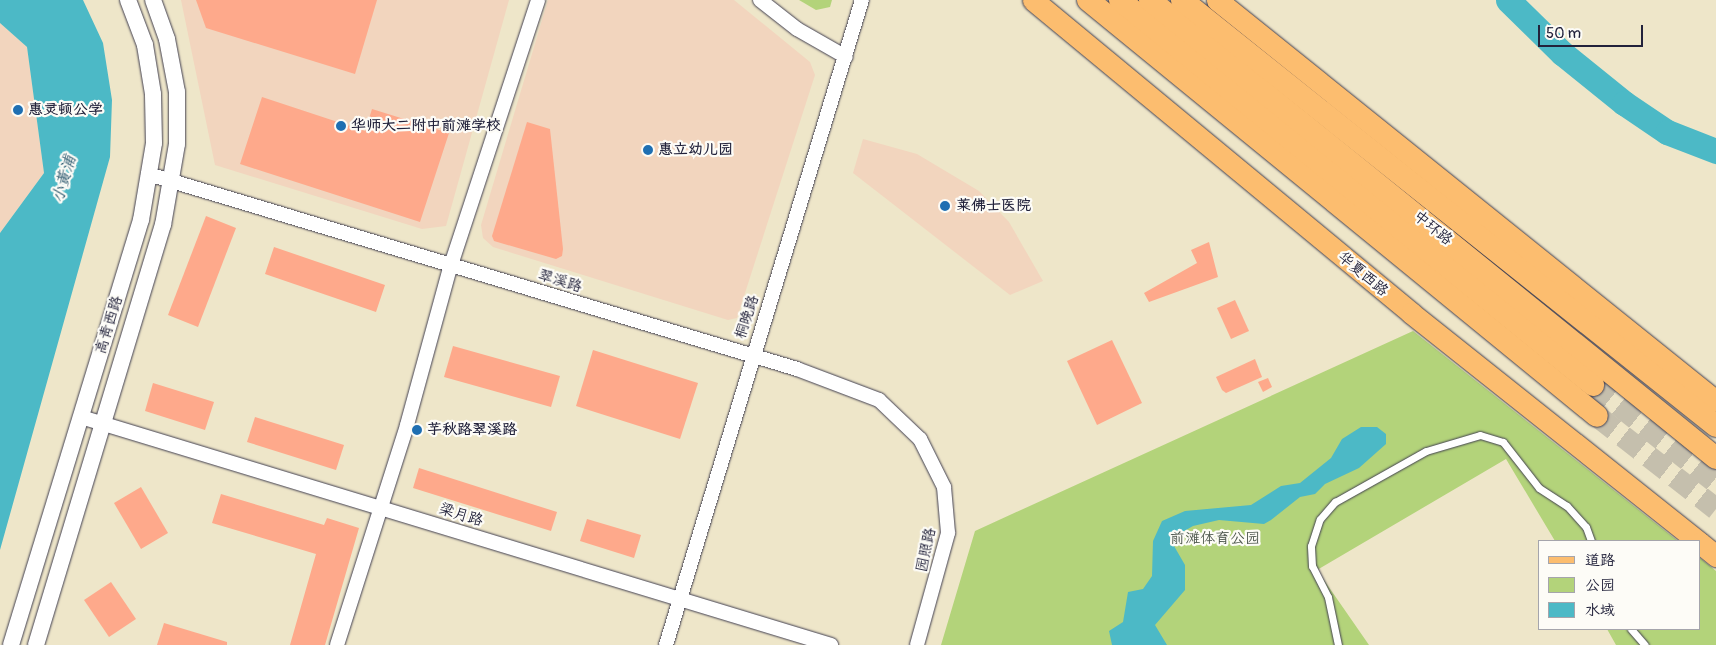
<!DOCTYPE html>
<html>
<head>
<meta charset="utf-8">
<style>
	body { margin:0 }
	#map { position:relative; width:1716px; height:645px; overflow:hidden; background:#eee6c9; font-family:Pangolin,"LXGW WenKai TC",sans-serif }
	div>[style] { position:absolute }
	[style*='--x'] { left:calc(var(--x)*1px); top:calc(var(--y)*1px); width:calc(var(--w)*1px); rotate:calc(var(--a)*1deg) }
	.built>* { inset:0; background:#f2d5be }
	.green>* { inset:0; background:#b3d37a }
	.water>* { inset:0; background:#4cb9c6 }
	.river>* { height:25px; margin:-12.5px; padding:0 12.5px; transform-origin:12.5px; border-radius:12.5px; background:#4cb9c6 }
	.building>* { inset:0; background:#fea98b }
	.trunk-tunnel>* { height:22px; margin-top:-11px; transform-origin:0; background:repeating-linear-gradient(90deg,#c5bfad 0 22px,transparent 0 33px) }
	.roads { filter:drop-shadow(0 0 1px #413f50) drop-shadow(0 0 1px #413f50) }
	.service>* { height:7px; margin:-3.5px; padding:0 3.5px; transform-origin:3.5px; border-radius:3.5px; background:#fff }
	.minor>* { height:14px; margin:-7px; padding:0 7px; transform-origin:7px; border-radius:7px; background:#fff }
	.tertiary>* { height:16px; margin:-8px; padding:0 8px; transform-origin:8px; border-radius:8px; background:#fff }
	.primary>* { height:21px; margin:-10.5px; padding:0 10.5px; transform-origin:10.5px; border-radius:10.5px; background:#fcbd6f }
	.trunk>* { height:22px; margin:-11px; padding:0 11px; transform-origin:11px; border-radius:11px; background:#fcbd6f }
	.dots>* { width:14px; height:14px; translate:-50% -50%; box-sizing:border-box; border:2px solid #fdfcf7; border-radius:50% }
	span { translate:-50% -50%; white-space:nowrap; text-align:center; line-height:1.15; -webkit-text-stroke:4.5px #fdfcf7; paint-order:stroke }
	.poi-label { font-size:15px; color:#22223b; font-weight:700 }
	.left { translate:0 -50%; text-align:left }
	.street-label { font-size:15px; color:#22223b }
	.park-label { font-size:15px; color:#4e574e }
	.water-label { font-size:16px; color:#335e73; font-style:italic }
	.legend { position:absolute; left:1538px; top:540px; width:162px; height:90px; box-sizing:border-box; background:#fdfcf7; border:1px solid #a5a5ac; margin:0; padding:6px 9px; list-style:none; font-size:15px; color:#22223b }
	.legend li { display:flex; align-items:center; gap:10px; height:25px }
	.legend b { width:25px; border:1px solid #a5a5ac }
	.scale { position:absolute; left:1538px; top:25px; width:105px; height:22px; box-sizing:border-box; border:2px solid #22223b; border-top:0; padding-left:6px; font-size:15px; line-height:18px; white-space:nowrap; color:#22223b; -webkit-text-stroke:4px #fdfcf7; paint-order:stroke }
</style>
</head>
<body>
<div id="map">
	<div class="built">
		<i style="clip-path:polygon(181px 0,509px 0,446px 226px,422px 229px,215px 165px)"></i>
		<i style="clip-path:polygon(548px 0,734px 0,810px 62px,815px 75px,737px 318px,728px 320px,493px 247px,483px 238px,481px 225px)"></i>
		<i style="clip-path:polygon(0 23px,27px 47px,44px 173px,0 233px)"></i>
		<i style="clip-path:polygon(863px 139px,917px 154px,979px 191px,1009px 222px,1043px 281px,1010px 295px,853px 173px)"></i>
	</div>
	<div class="green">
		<i style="clip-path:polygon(799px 0,832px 0,830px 7px,816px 10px)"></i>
		<i style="clip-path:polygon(1413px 331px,1678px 541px,1555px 541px,1506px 459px,1317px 570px,1369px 645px,941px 645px,975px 531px)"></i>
		<i style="clip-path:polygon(1700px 558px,1716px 571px,1716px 645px,1616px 645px,1607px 629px,1700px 629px)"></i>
	</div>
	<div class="water">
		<i style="clip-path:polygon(0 0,83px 0,103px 43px,112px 100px,110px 157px,0 550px,0 233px,44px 173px,27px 47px,0 23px)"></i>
		<i style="clip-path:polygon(1361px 427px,1377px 427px,1386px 434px,1386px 444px,1359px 468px,1325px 484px,1315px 494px,1300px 497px,1271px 520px,1264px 524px,1219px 520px,1193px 526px,1179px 534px,1174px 546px,1185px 565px,1185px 590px,1155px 625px,1167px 645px,1112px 645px,1109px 631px,1123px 622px,1128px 592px,1143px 589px,1152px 576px,1153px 541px,1162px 521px,1185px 511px,1251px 505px,1281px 486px,1300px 483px,1331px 458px,1342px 439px)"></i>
	</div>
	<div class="river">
		<i style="--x:1508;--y:0;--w:76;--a:44.5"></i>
		<i style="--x:1562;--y:53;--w:80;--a:38.9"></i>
		<i style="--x:1624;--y:103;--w:52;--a:34"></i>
		<i style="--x:1667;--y:132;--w:53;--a:21.2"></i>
	</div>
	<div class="building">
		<i style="clip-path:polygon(196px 0,377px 0,355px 74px,206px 28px)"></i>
		<i style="clip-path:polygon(262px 97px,365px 131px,372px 109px,449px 133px,420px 222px,240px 164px)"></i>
		<i style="clip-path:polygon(527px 122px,550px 129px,563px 249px,562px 256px,556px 259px,494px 241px,492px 236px)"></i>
		<i style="clip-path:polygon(206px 216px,236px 228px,198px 327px,168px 315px)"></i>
		<i style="clip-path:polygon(1209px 242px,1218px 277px,1149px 302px,1144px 293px,1197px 263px,1191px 250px)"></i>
		<i style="clip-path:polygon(274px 247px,385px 285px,376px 312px,265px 274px)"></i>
		<i style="clip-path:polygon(1235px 300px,1249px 331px,1231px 339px,1217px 308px)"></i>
		<i style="clip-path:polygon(1112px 340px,1142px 403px,1097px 425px,1067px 361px)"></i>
		<i style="clip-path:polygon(453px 346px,560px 376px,551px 407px,444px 377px)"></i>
		<i style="clip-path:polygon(593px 350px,698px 383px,680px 439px,576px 406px)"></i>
		<i style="clip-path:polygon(1255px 359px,1262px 377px,1226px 393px,1222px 390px,1216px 377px)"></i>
		<i style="clip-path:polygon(1268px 378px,1272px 387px,1263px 392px,1258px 382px)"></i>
		<i style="clip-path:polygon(153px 383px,214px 402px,205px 430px,145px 411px)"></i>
		<i style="clip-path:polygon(255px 417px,344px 445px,336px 470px,247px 442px)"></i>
		<i style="clip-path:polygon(419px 468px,557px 512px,551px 531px,413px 488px)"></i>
		<i style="clip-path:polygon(141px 487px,168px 533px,141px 549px,114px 503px)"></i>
		<i style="clip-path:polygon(221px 494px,324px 525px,327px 518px,359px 528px,325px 645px,290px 645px,316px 554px,212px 523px)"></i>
		<i style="clip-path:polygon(587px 519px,641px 535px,634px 558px,580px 541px)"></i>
		<i style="clip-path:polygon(111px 582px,136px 619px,109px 637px,84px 600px)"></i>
		<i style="clip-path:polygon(164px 623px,227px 642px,227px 645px,157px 645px)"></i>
	</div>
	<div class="trunk-tunnel">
		<i style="--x:1593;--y:385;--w:157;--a:38.5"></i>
		<i style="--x:1597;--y:416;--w:151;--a:38"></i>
	</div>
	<div class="roads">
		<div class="service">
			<i style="--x:1631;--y:629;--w:21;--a:49"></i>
			<i style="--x:1338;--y:645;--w:49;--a:-101.8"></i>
			<i style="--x:1328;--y:597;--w:35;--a:-117"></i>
			<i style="--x:1312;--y:566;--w:20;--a:-93"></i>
			<i style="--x:1311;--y:546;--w:28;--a:-72"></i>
			<i style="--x:1320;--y:519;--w:23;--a:-49"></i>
			<i style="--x:1335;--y:502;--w:104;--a:-29.3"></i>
			<i style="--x:1426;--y:451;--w:56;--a:-16.5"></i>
			<i style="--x:1480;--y:435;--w:24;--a:17"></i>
			<i style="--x:1503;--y:442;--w:58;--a:52"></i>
			<i style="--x:1539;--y:488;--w:33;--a:33"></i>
			<i style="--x:1567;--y:506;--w:28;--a:48"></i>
			<i style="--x:1586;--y:527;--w:15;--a:70"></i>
		</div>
		<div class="minor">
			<i style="--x:760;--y:0;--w:47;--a:38.1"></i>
			<i style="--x:797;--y:29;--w:56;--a:29.7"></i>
			<i style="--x:148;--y:174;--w:678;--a:16.72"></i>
			<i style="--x:797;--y:369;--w:88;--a:20.7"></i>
			<i style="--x:879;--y:400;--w:57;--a:43.6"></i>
			<i style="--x:920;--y:439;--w:54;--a:63.4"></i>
			<i style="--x:944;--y:487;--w:46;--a:85"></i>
			<i style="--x:948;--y:533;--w:116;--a:105.5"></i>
			<i style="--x:81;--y:417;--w:784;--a:16.91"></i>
			<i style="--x:337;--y:645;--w:231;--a:-72.3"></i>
			<i style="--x:407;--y:425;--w:163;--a:-74.7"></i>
			<i style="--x:450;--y:268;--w:282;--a:-71.8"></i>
			<i style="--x:666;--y:645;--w:674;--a:-73.1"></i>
		</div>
		<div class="tertiary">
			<i style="--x:11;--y:645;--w:444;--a:-73"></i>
			<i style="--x:141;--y:220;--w:78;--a:-80.4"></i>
			<i style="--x:154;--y:143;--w:49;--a:-91.2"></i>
			<i style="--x:153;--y:94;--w:50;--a:-99.3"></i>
			<i style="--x:145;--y:45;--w:48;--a:-110.7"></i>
			<i style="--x:36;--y:645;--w:439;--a:-73.2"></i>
			<i style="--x:163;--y:225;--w:82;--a:-80.2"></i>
			<i style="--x:177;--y:144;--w:52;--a:-90"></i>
			<i style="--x:177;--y:92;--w:54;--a:-100.7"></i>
			<i style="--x:167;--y:39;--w:41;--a:-109.7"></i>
		</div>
		<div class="primary">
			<i style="--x:1033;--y:0;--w:491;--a:39.6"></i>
			<i style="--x:1411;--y:313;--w:367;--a:38.5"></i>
			<i style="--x:1217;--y:0;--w:640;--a:38.79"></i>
			<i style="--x:1700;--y:543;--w:21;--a:39"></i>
		</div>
		<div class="trunk">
			<i style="--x:1088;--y:0;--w:657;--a:39.26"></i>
			<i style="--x:1120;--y:0;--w:610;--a:39.14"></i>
			<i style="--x:1150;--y:0;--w:728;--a:38.98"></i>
			<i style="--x:1182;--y:0;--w:683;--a:38.58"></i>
		</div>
	</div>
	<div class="dots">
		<i style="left:18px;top:110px;background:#1f6fb2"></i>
		<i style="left:341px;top:126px;background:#1f6fb2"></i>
		<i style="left:648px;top:150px;background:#1f6fb2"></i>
		<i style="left:945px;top:206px;background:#1f6fb2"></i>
		<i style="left:417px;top:430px;background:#1f6fb2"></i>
	</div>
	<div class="poi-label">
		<span class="left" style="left:28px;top:110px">惠灵顿公学</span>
		<span class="left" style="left:351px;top:126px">华师大二附中前滩学校</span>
		<span class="left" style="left:658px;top:150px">惠立幼儿园</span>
		<span class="left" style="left:956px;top:206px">莱佛士医院</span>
		<span class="left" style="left:427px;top:430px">芋秋路翠溪路</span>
	</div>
	<div class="street-label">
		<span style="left:1433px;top:228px;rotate:39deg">中环路</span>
		<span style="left:1363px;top:274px;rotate:40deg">华夏西路</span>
		<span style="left:560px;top:281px;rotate:17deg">翠溪路</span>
		<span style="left:747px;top:317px;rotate:-72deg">桐晚路</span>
		<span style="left:109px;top:325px;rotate:-73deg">高青西路</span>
		<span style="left:461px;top:515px;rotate:17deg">梁月路</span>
		<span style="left:926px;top:550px;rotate:-78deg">园照路</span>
	</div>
	<div class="park-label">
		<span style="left:1215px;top:539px">前滩体育公园</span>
	</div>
	<div class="water-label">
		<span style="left:64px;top:179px;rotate:-74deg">小黄浦</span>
	</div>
	<ul class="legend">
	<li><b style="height:6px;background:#fcbd6f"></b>道路</li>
	<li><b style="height:14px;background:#b3d37a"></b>公园</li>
	<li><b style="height:14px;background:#4cb9c6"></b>水域</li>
	</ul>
	<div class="scale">50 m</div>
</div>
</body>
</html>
